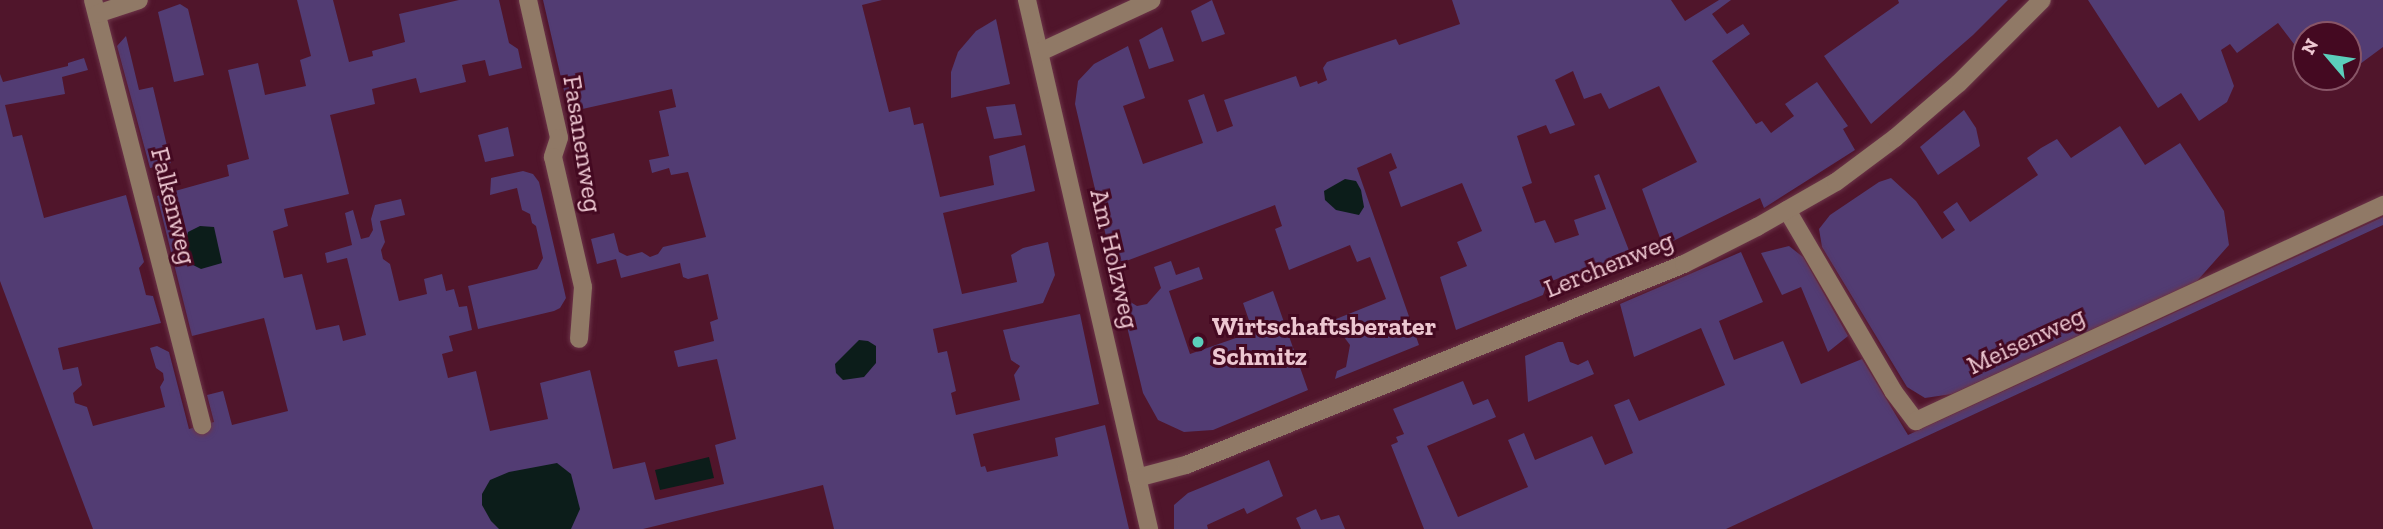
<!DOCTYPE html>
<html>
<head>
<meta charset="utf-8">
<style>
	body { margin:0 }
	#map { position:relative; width:2383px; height:529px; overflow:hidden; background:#50152b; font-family:"Zilla Slab",serif }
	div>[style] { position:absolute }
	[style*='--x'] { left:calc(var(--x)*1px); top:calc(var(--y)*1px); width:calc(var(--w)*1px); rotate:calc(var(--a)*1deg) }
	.green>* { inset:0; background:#523c73 }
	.water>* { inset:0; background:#0c1d1a }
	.roads { filter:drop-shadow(0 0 2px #6c3549) drop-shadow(0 0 2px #6c3549) }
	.minor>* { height:18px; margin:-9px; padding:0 9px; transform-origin:9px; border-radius:9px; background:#907966 }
	.dots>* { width:19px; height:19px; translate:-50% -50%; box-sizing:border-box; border:4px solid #440921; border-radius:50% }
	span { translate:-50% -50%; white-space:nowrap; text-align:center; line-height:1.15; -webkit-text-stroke:6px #440921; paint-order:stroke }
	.street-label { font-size:26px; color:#edc7d1 }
	.poi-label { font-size:26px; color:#edc7d1; font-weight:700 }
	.left { translate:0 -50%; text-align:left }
	.north { position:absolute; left:2292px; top:21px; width:70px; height:70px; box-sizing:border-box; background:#440921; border:2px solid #885567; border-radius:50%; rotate:299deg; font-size:19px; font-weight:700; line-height:28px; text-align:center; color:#edc7d1 }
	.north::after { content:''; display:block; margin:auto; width:24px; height:32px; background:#5bcebb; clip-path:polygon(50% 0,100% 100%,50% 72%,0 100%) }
</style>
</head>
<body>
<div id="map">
	<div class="green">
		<i style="clip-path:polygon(297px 0,333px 0,349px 62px,373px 56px,372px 51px,405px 42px,399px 14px,459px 0,499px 0,509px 43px,518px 49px,522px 68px,489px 76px,485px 60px,462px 65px,466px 82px,420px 93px,416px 78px,372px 89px,375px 104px,330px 115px,349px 194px,284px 209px,288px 226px,273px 231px,284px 278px,302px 274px,316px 330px,339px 325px,343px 341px,366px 335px,347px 258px,327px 263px,325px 253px,352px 245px,345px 213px,353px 210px,361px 239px,369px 237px,373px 230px,371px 219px,375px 205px,401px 199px,405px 215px,380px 221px,385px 242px,381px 250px,383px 259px,390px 264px,399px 301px,427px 294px,424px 279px,442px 274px,446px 291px,454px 289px,459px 307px,467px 306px,472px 330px,449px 336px,453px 351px,442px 354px,448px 378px,476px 371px,490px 431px,548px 419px,540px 383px,590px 370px,613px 469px,645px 462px,655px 500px,724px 484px,715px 445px,736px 439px,717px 359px,678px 367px,674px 351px,714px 341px,710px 322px,718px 319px,708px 274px,688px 279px,683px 277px,680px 263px,621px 278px,616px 259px,597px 264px,591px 239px,614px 233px,619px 252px,627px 256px,642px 252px,650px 257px,658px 254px,663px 247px,706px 237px,688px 172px,671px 175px,669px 168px,652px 173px,649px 160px,669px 156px,659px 111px,676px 107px,672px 89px,569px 112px,543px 0,882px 0,862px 5px,889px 112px,910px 107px,914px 125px,923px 123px,940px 197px,994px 185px,989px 156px,1025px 145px,1035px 191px,943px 213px,962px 294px,1017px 282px,1011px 255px,1023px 248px,1048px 242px,1055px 275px,1043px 303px,933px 329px,938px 353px,947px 351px,956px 391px,951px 393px,956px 415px,1020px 400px,1014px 375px,1020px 366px,1011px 360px,1003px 330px,1080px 314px,1099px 404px,973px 434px,981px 467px,985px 466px,987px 472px,1058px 456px,1055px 438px,1105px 425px,1129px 529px,834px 529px,823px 485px,643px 529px,93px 529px,0 281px,0 74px,3px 82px,68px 66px,68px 63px,84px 58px,88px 70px,62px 77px,65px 94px,5px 105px,13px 137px,22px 135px,44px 218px,126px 195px,144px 262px,139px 268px,146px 295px,153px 296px,161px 323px,58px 348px,63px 370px,78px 367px,82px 385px,73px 393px,75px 403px,87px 407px,93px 426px,165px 407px,160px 387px,164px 380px,163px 373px,156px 368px,150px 348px,157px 346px,169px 352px,189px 429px,214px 422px,207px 395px,223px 391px,232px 425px,288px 411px,264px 318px,192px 336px,157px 196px,229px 176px,227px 165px,249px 159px,228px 70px,258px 63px,265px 95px,306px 86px,300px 60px,311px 56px)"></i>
		<i style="clip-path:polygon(1212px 0,1225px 34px,1202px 42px,1191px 11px)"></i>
		<i style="clip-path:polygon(1452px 0,1671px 0,1685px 21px,1719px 0,1731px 0,1712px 14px,1727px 34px,1743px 24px,1750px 34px,1712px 61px,1756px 124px,1762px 121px,1771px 133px,1794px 116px,1785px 104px,1817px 82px,1848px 126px,1843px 129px,1855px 150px,1764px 208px,1760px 198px,1663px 246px,1642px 189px,1697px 162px,1659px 86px,1609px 109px,1601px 93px,1584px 99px,1573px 71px,1555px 80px,1575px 125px,1550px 134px,1546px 125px,1517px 136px,1532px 183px,1522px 187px,1535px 223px,1545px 220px,1555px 243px,1579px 235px,1574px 220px,1606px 209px,1594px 176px,1599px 174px,1632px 258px,1576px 281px,1564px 276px,1547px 283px,1543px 295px,1456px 330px,1440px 277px,1467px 266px,1457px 242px,1482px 231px,1462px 183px,1401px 207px,1389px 172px,1397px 168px,1391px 153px,1357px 168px,1419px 345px,1335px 379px,1337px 371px,1346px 367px,1350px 345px,1344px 337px,1321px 325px,1386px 299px,1370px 257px,1357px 262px,1350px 245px,1289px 270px,1275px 229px,1282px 226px,1275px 205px,1113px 266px,1075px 104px,1078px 81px,1094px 64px,1128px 46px,1145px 98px,1123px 106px,1143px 164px,1203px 143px,1188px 100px,1204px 94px,1217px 132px,1233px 126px,1224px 100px,1296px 76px,1300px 87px,1317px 81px,1318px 84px,1327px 80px,1323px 68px,1327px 62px,1396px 39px,1399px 45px,1460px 24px)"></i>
		<i style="clip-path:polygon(1898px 0,2008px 0,1973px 35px,1871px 124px,1824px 56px,1899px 3px)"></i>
		<i style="clip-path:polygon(2088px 0,2383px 0,2383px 47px,2360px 64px,2356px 59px,2348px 64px,2348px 35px,2306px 35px,2306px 60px,2278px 23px,2237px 53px,2230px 44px,2221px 50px,2234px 86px,2227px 102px,2199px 121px,2181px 93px,2158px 108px)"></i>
		<i style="clip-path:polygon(180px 4px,188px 9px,204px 75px,174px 82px,158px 12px)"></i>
		<i style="clip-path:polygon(996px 19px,1010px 84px,951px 98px,951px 72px,958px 52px,976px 31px)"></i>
		<i style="clip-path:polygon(1162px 27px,1174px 61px,1149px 69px,1139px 40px)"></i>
		<i style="clip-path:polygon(126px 36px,139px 90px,153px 87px,171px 163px,150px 168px,117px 46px)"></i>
		<i style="clip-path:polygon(1015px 104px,1022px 135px,994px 139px,986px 107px)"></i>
		<i style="clip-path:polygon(1964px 110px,1976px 128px,1980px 146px,1938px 175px,1920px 147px)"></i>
		<i style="clip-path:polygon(2120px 126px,2145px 165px,2180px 143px,2224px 211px,2229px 245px,2197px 281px,1952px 394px,1925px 398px,1907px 387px,1822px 247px,1819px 229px,1830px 215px,1879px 182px,1891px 178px,1916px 201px,1942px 239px,1955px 230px,1943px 212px,1957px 202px,1970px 222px,2038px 175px,2027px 158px,2041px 148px,2057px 139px,2071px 158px)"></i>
		<i style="clip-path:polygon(508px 127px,514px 156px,485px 162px,478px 135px)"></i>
		<i style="clip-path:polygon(523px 171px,533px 174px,539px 182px,566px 298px,560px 308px,554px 311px,478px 329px,468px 286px,537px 269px,543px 258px,536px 226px,532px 223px,530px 214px,522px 210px,517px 188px,490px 195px,491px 178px)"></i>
		<i style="clip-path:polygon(2383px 217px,2383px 225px,1726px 529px,1424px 529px,1391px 445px,1398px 442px,1396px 437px,1404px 434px,1393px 409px,1463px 381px,1473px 405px,1488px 399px,1496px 417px,1427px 446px,1458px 517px,1528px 487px,1508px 440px,1524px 433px,1535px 460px,1592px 436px,1605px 465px,1633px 453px,1614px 405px,1629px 399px,1639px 421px,1725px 385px,1701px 328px,1634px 357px,1620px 304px,1741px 252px,1763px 302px,1719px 321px,1734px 360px,1783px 341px,1801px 384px,1862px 359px,1908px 435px)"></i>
		<i style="clip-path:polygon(1789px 246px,1803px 257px,1848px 336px,1828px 352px,1801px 287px,1782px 295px,1761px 253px)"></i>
		<i style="clip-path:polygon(1171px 261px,1176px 275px,1199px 267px,1203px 279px,1169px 291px,1190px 354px,1253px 332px,1243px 303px,1273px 291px,1308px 390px,1213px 430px,1184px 432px,1158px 420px,1143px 393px,1122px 306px,1127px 300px,1137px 306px,1147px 304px,1161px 288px,1154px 267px)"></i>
		<i style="clip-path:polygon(1558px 342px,1563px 342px,1570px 362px,1578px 365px,1588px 360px,1594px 374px,1528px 402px,1525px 356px)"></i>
		<i style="clip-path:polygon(1269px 460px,1283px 496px,1247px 514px,1244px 508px,1207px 525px,1208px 529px,1174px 529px,1174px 505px,1188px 493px)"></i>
		<i style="clip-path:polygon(1316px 509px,1321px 520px,1339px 515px,1345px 529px,1301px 529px,1296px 518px)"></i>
	</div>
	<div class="water">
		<i style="clip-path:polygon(1345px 179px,1356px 181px,1361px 190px,1364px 207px,1359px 215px,1336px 210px,1325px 200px,1324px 191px)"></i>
		<i style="clip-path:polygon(200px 226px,214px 227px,222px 263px,201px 269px,193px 265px,185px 244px,188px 232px)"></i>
		<i style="clip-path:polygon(859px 340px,868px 341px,876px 346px,876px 363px,864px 377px,843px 380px,836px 373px,835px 364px)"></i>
		<i style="clip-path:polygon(709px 457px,714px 478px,660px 490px,655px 470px)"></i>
		<i style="clip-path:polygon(557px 463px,571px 474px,580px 509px,571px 529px,499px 529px,491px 521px,482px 505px,482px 494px,490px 480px,509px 472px)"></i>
	</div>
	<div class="roads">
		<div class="minor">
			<i style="--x:93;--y:0;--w:439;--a:75.6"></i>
			<i style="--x:528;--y:0;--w:141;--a:77.3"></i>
			<i style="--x:559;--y:138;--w:20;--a:108"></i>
			<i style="--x:553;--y:157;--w:133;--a:77"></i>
			<i style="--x:583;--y:287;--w:52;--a:94.4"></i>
			<i style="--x:1027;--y:0;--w:543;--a:77.01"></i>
			<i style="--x:97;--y:14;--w:44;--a:-18.4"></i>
			<i style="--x:1040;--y:52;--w:123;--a:-24.9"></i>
			<i style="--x:1787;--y:210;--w:210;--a:59.6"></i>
			<i style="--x:1893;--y:391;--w:38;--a:53"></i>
			<i style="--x:1916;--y:421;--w:515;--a:-24.82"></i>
			<i style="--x:1137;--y:478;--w:51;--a:-14.9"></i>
			<i style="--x:1186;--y:465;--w:537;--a:-21.98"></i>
			<i style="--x:1684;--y:264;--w:82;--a:-26.9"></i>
			<i style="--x:1757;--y:227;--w:91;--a:-29.7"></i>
			<i style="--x:1836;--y:182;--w:74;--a:-36.7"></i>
			<i style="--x:1895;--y:138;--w:84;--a:-40.7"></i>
			<i style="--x:1959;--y:83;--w:117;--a:-45"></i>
		</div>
	</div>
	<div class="dots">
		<i style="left:1198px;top:342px;background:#5bcebb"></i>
	</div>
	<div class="street-label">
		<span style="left:582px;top:144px;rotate:81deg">Fasanenweg</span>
		<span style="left:173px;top:206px;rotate:76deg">Falkenweg</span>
		<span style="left:1114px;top:259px;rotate:77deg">Am Holzweg</span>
		<span style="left:1609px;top:265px;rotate:-22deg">Lerchenweg</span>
		<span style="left:2026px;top:341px;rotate:-25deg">Meisenweg</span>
	</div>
	<div class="poi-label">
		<span class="left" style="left:1212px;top:342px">Wirtschaftsberater<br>Schmitz</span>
	</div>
	<div class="north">N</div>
</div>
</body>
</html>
